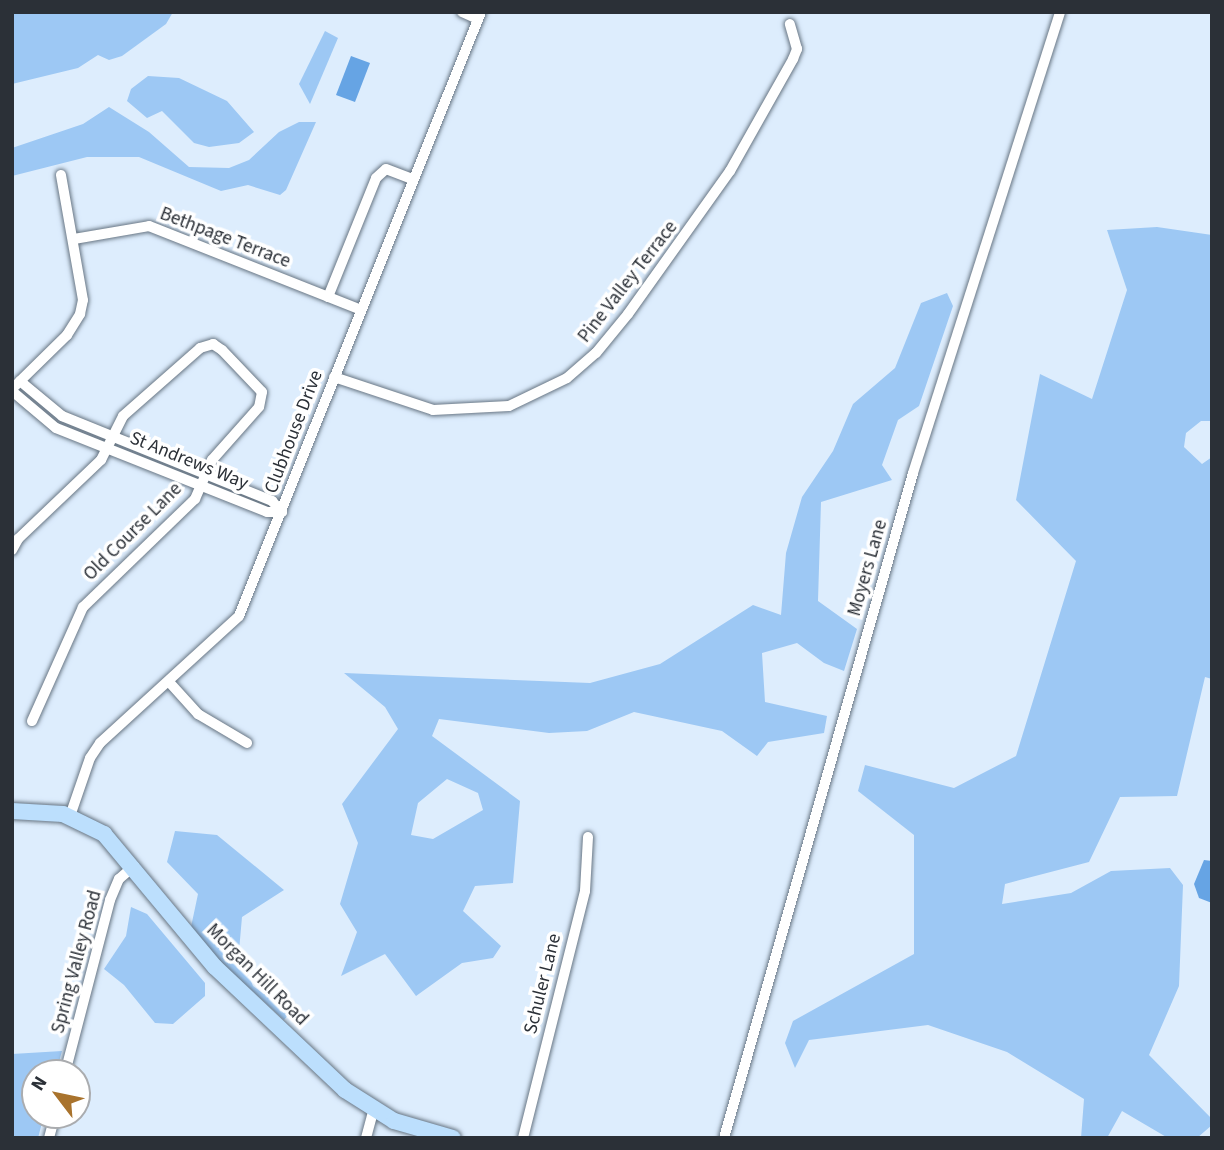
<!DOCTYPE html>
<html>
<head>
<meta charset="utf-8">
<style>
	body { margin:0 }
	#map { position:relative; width:1224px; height:1150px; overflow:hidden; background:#ddedfd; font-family:"Source Sans 3",sans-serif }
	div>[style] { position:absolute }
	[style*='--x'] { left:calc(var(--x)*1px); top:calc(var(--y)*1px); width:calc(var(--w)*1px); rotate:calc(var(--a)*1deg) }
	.green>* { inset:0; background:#9dc8f4 }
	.water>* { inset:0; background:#66a4e4 }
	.roads { filter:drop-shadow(0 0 2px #687684) drop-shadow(0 0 2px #687684) }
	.minor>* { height:10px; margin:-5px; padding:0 5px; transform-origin:5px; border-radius:5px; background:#fff }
	.secondary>* { height:16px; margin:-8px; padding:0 8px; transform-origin:8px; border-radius:8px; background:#bcdffd }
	span { translate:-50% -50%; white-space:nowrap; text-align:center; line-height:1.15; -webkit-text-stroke:7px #fff; paint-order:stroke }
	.street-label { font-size:19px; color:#2b3037 }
	.frame { position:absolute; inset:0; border:14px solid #2b3037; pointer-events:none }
	.north { position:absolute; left:21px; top:1059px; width:70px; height:70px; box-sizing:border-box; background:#fff; border:2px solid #aaacaf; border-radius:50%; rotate:302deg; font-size:19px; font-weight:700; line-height:28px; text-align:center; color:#2b3037 }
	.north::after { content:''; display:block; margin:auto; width:24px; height:32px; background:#a9732d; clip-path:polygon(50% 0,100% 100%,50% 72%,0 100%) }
</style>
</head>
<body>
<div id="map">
	<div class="green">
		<i style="clip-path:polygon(12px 12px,173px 12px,166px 24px,122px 56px,109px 60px,98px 55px,78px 68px,12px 84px)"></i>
		<i style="clip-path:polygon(325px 31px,338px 38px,310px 104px,299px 84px)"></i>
		<i style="clip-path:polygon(148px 76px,179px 78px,227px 101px,254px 132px,239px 143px,209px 147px,194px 143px,162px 111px,147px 118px,127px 101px,131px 89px)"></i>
		<i style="clip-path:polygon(109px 107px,149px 132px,189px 167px,229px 168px,249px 160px,279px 132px,299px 122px,316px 122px,286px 190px,280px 195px,248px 185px,221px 191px,139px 157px,87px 157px,12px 176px,12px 148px,83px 124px)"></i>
		<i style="clip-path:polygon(1157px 227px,1212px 235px,1212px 421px,1201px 421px,1186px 433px,1184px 447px,1202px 464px,1212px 457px,1212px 679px,1205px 677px,1177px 796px,1120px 797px,1089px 862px,1005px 884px,1002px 904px,1071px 893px,1111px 871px,1170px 868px,1183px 885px,1179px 986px,1149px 1055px,1212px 1119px,1212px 1125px,1197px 1138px,1168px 1138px,1122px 1111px,1107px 1138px,1081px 1138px,1084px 1099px,1007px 1052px,928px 1025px,809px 1040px,795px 1068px,785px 1043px,793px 1021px,914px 954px,914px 835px,858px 791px,865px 765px,954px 788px,1016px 756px,1076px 561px,1016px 500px,1040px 374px,1092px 399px,1127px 290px,1107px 230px)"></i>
		<i style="clip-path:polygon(evenodd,947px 293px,953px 306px,919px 406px,898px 420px,882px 465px,892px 480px,821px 502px,818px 601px,857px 629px,844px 671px,824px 663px,797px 643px,762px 653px,765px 702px,827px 716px,824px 733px,768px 742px,757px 756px,722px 731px,634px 712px,587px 731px,549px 733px,439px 719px,432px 736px,520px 801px,513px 883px,475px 886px,463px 911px,501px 946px,493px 958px,462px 963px,416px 996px,385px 954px,341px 976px,357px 932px,340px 904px,358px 843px,342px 804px,398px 729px,385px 707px,344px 673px,590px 683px,660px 664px,753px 605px,781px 615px,786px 553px,802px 497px,833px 451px,853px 404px,895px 368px,921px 303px,947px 293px,447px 779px,478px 793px,483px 810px,433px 839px,411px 835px,418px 803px,447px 779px)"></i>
		<i style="clip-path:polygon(175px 831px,217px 835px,284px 890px,242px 917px,239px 951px,253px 986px,290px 1013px,284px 1020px,213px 955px,191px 927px,198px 894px,167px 862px)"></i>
		<i style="clip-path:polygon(131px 907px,147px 914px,205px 983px,205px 996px,173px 1024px,155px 1023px,124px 985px,104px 969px,126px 936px)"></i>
		<i style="clip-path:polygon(62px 1051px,56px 1073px,35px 1073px,35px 1115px,44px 1115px,38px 1138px,12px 1138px,12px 1054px)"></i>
	</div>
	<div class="water">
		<i style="clip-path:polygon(351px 56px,370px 63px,355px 102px,336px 95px)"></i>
		<i style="clip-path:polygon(1204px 860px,1212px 861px,1212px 903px,1199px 898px,1194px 884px)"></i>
	</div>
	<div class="roads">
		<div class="minor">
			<i style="--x:462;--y:12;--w:17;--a:24"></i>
			<i style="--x:74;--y:239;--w:76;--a:-9.8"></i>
			<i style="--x:149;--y:226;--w:226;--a:21.6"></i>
			<i style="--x:328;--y:297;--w:128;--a:-68"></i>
			<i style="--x:376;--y:178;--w:13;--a:-42"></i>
			<i style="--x:386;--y:169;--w:28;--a:21"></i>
			<i style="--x:334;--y:377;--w:104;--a:18.4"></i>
			<i style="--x:433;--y:410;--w:76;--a:-3"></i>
			<i style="--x:509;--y:406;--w:64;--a:-25.8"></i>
			<i style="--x:567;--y:378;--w:38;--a:-41"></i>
			<i style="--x:596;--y:353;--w:50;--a:-50.6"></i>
			<i style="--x:628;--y:314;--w:176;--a:-54.5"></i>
			<i style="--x:730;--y:171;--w:129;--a:-60.6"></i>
			<i style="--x:793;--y:59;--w:11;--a:-68"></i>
			<i style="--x:797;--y:49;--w:26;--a:-106"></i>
			<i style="--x:20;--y:381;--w:55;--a:39.8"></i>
			<i style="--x:62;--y:416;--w:227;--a:22"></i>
			<i style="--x:272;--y:501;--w:15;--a:48"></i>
			<i style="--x:15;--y:386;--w:73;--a:-44.4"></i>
			<i style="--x:67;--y:335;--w:25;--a:-58"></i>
			<i style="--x:80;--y:314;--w:14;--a:-78"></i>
			<i style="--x:83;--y:300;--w:127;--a:-100"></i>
			<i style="--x:12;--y:391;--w:57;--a:40.1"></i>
			<i style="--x:56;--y:428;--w:227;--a:21.7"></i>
			<i style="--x:267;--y:512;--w:15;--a:0"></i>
			<i style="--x:12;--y:550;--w:13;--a:-61"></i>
			<i style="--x:18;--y:539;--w:115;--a:-43.6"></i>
			<i style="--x:101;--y:460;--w:49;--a:-63.4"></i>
			<i style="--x:123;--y:416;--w:103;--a:-41.4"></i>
			<i style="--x:200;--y:348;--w:14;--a:-17"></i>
			<i style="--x:213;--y:344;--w:11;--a:34"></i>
			<i style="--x:222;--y:350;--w:58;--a:46.4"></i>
			<i style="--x:262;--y:392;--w:15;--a:101"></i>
			<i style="--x:259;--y:407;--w:71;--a:131.6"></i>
			<i style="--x:212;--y:460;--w:43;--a:113.6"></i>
			<i style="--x:195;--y:499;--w:156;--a:136"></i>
			<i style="--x:83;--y:607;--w:125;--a:114.1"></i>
			<i style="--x:170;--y:683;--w:42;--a:47.9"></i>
			<i style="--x:198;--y:714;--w:57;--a:30.6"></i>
			<i style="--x:70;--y:816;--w:61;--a:-71"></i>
			<i style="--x:90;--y:758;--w:18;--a:-56"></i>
			<i style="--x:100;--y:743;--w:188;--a:-42.4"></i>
			<i style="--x:239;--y:616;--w:651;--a:-68.17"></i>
			<i style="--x:65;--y:1073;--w:179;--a:-75.4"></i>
			<i style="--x:110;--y:900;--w:23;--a:-67"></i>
			<i style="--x:119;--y:879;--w:20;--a:-41"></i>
			<i style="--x:49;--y:1138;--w:24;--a:-75"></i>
			<i style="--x:366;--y:1138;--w:28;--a:-75"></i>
			<i style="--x:523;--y:1138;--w:255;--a:-75.9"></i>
			<i style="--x:585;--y:891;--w:54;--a:-86.8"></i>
			<i style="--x:724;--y:1138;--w:691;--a:-74.13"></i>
			<i style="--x:913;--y:473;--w:484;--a:-72.3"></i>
		</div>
		<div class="secondary">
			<i style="--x:12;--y:811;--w:51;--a:3.4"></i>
			<i style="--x:63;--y:814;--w:46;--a:26"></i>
			<i style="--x:104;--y:834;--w:173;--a:50.2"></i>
			<i style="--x:215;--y:967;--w:179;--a:43.4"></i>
			<i style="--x:345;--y:1090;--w:58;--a:32.3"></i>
			<i style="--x:394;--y:1121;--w:61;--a:16.1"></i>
		</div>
	</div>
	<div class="street-label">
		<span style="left:225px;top:238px;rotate:21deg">Bethpage Terrace</span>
		<span style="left:628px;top:282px;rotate:-52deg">Pine Valley Terrace</span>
		<span style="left:294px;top:432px;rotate:-69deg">Clubhouse Drive</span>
		<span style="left:189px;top:461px;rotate:22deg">St Andrews Way</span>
		<span style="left:133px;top:532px;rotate:-45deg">Old Course Lane</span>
		<span style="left:868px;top:568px;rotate:-74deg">Moyers Lane</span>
		<span style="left:77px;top:962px;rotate:-75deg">Spring Valley Road</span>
		<span style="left:257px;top:975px;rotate:45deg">Morgan Hill Road</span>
		<span style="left:543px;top:984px;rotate:-76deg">Schuler Lane</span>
	</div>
	<div class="frame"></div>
	<div class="north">N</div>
</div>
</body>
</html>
